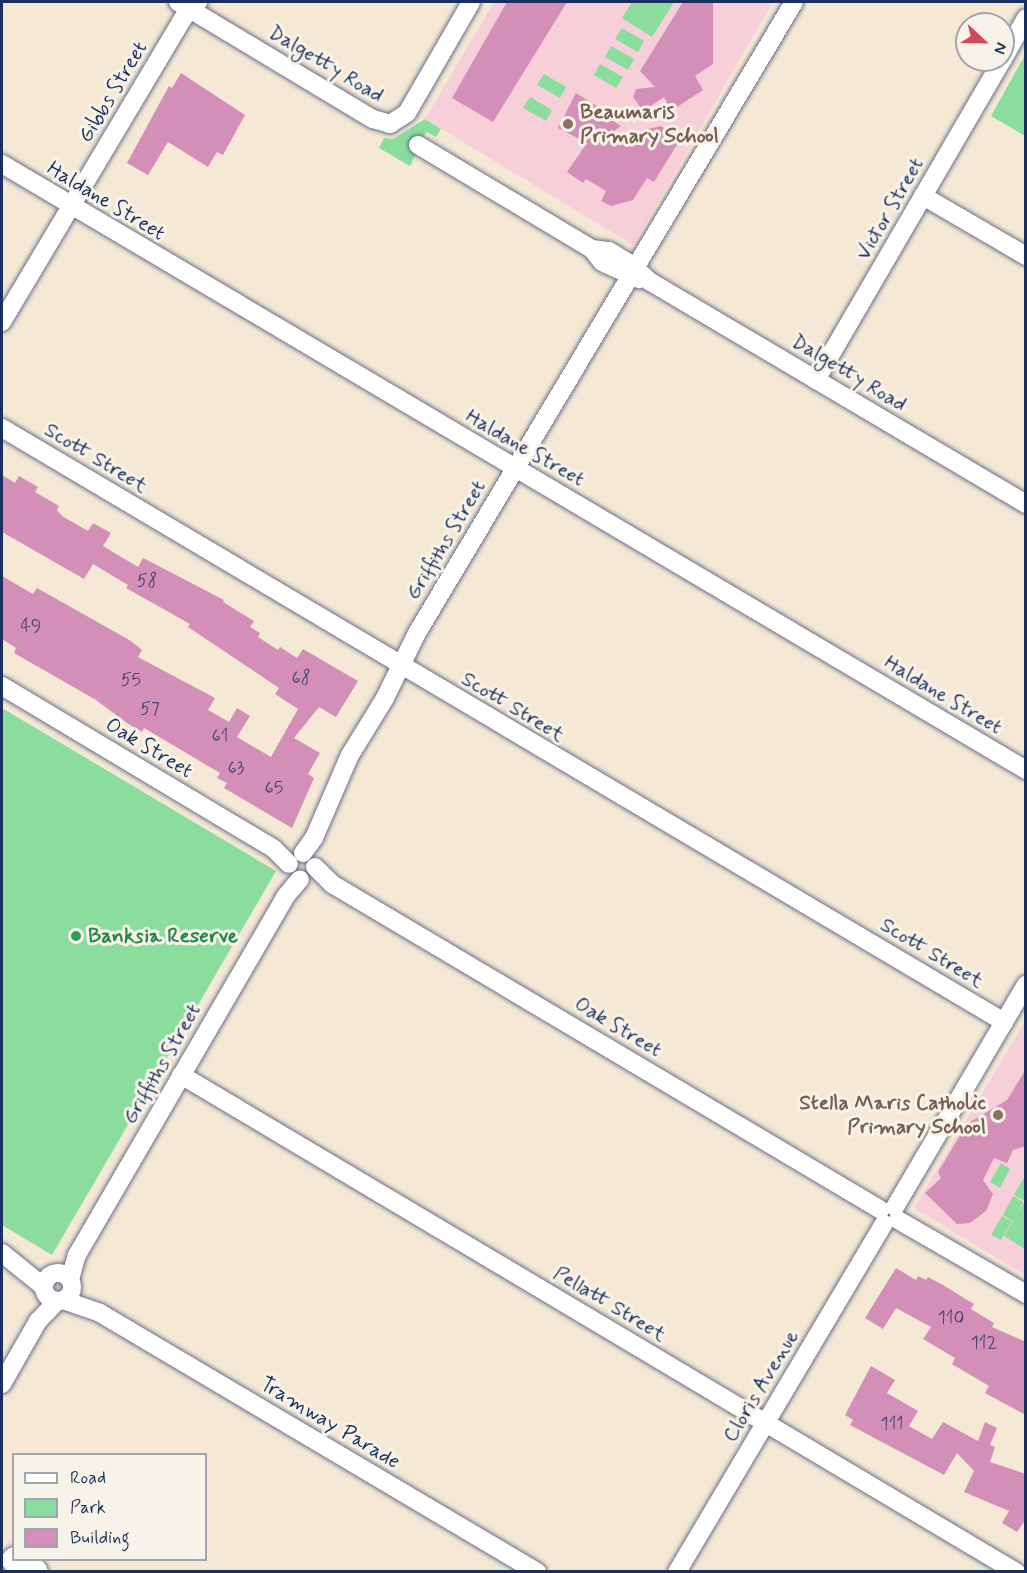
<!DOCTYPE html>
<html>
<head>
<meta charset="utf-8">
<style>
	body { margin:0 }
	#map { position:relative; width:1027px; height:1573px; overflow:hidden; background:#f5e8d5; font-family:Mynerve,sans-serif }
	div>[style] { position:absolute }
	[style*='--x'] { left:calc(var(--x)*1px); top:calc(var(--y)*1px); width:calc(var(--w)*1px); rotate:calc(var(--a)*1deg) }
	.built>* { inset:0; background:#f6cfd8 }
	.green>* { inset:0; background:#8bdd9e }
	.building>* { inset:0; background:#d38fb8 }
	.roads { filter:drop-shadow(0 0 2px #677088) drop-shadow(0 0 2px #677088) }
	.street>* { height:18px; margin:-9px; padding:0 9px; transform-origin:9px; border-radius:9px; background:#fff }
	.street>.ring { margin:-9px; padding:0; box-sizing:content-box; background:none; border:18px solid #fff; border-radius:50% }
	.secondary>* { height:26px; margin:-13px; padding:0 13px; transform-origin:13px; border-radius:13px; background:#fff }
	.dots>* { width:16px; height:16px; translate:-50% -50%; box-sizing:border-box; border:3px solid #f7f3e8; border-radius:50% }
	span { translate:-50% -50%; white-space:nowrap; text-align:center; line-height:1.15; -webkit-text-stroke:6px #f7f3e8; paint-order:stroke }
	.number-label { font-size:18px; color:#494774 }
	.number-label span { -webkit-text-stroke-width:0 }
	.street-label { font-size:21px; color:#1b2f5e }
	.education-label { font-size:21px; color:#785e54; font-weight:700 }
	.left { translate:0 -50%; text-align:left }
	.right { translate:-100% -50%; text-align:right }
	.leisure-label { font-size:21px; color:#27864d; font-weight:700 }
	.frame { position:absolute; inset:0; border:3px solid #1b2f5e; pointer-events:none }
	.legend { position:absolute; left:12px; top:1453px; width:195px; height:108px; box-sizing:border-box; background:#f7f3e8; border:2px solid #9fa5b1; margin:0; padding:8px 10px; list-style:none; font-size:18px; color:#1b2f5e }
	.legend li { display:flex; align-items:center; gap:12px; height:30px }
	.legend b { width:30px; border:2px solid #9fa5b1 }
	.north { position:absolute; left:955px; top:12px; width:60px; height:60px; box-sizing:border-box; background:#f7f3e8; border:2px solid #9fa5b1; border-radius:50%; rotate:112deg; font-size:16px; font-weight:700; line-height:24px; text-align:center; color:#1b2f5e }
	.north::after { content:''; display:block; margin:auto; width:21px; height:27px; background:#d1495b; clip-path:polygon(50% 0,100% 100%,50% 72%,0 100%) }
</style>
</head>
<body>
<div id="map">
	<div class="built">
		<i style="clip-path:polygon(494px 2px,773px 2px,633px 245px,425px 119px)"></i>
		<i style="clip-path:polygon(1025px 1021px,1025px 1275px,914px 1208px)"></i>
	</div>
	<div class="green">
		<i style="clip-path:polygon(632px 2px,674px 2px,652px 37px,622px 18px)"></i>
		<i style="clip-path:polygon(622px 28px,644px 41px,638px 52px,615px 39px)"></i>
		<i style="clip-path:polygon(611px 46px,634px 59px,628px 70px,605px 57px)"></i>
		<i style="clip-path:polygon(1025px 55px,1026px 136px,1025px 136px,991px 116px)"></i>
		<i style="clip-path:polygon(600px 64px,623px 77px,616px 88px,594px 75px)"></i>
		<i style="clip-path:polygon(544px 74px,566px 87px,560px 98px,537px 85px)"></i>
		<i style="clip-path:polygon(530px 97px,552px 110px,546px 121px,523px 108px)"></i>
		<i style="clip-path:polygon(425px 119px,441px 129px,436px 137px,426px 132px,410px 166px,379px 148px,384px 138px,393px 139px)"></i>
		<i style="clip-path:polygon(2px 708px,276px 871px,52px 1255px,2px 1225px)"></i>
		<i style="clip-path:polygon(1001px 1163px,1010px 1169px,1000px 1188px,990px 1182px)"></i>
		<i style="clip-path:polygon(1025px 1176px,1026px 1177px,1025px 1249px,1004px 1236px,1013px 1221px,1003px 1215px,1013px 1196px,1023px 1202px,1016px 1215px,1025px 1201px,1014px 1195px)"></i>
		<i style="clip-path:polygon(1002px 1216px,1012px 1221px,1001px 1240px,991px 1235px)"></i>
	</div>
	<div class="building">
		<i style="clip-path:polygon(507px 2px,567px 2px,493px 122px,452px 98px)"></i>
		<i style="clip-path:polygon(683px 2px,713px 2px,713px 64px,695px 76px,703px 90px,671px 111px,664px 97px,643px 111px,633px 97px,636px 89px,655px 87px,640px 71px)"></i>
		<i style="clip-path:polygon(181px 73px,245px 115px,223px 155px,217px 152px,208px 167px,168px 142px,148px 175px,127px 163px,169px 86px,172px 88px)"></i>
		<i style="clip-path:polygon(576px 93px,611px 115px,609px 118px,621px 126px,613px 132px,630px 133px,661px 126px,668px 131px,665px 136px,678px 143px,654px 182px,647px 178px,633px 200px,611px 206px,601px 201px,606px 191px,586px 179px,583px 183px,567px 172px,587px 143px,558px 128px)"></i>
		<i style="clip-path:polygon(2px 475px,15px 483px,19px 476px,38px 487px,35px 492px,59px 506px,57px 510px,62px 516px,88px 531px,93px 523px,111px 533px,103px 546px,138px 567px,143px 558px,224px 600px,223px 602px,254px 621px,250px 627px,260px 633px,258px 637px,278px 650px,280px 647px,297px 658px,303px 649px,358px 681px,336px 717px,319px 707px,294px 738px,320px 753px,308px 774px,314px 778px,292px 828px,224px 788px,227px 783px,217px 778px,220px 773px,144px 728px,142px 732px,127px 723px,96px 700px,14px 653px,16px 648px,2px 639px,2px 576px,33px 594px,37px 588px,131px 641px,142px 650px,138px 657px,215px 698px,208px 710px,229px 722px,237px 708px,250px 716px,237px 737px,271px 757px,298px 709px,275px 694px,279px 688px,188px 627px,190px 624px,126px 588px,128px 585px,93px 564px,84px 579px,2px 532px)"></i>
		<i style="clip-path:polygon(1026px 1069px,1026px 1146px,1013px 1150px,1007px 1163px,994px 1158px,983px 1180px,993px 1194px,986px 1211px,970px 1223px,957px 1224px,925px 1193px,941px 1178px,938px 1172px,967px 1124px,1007px 1100px)"></i>
		<i style="clip-path:polygon(896px 1268px,916px 1280px,918px 1276px,926px 1280px,928px 1277px,943px 1285px,974px 1304px,971px 1309px,994px 1323px,992px 1327px,1026px 1342px,1026px 1415px,985px 1393px,989px 1386px,952px 1364px,955px 1358px,923px 1339px,931px 1327px,896px 1308px,883px 1329px,865px 1318px)"></i>
		<i style="clip-path:polygon(871px 1366px,895px 1380px,887px 1393px,918px 1411px,909px 1426px,932px 1439px,943px 1422px,978px 1441px,985px 1422px,997px 1428px,990px 1445px,995px 1447px,990px 1462px,1026px 1474px,1026px 1519px,1017px 1532px,1002px 1523px,1009px 1511px,964px 1492px,974px 1471px,957px 1453px,944px 1475px,850px 1425px,853px 1420px,845px 1415px)"></i>
	</div>
	<div class="roads">
		<div class="street">
			<i style="--x:178;--y:2;--w:227;--a:31"></i>
			<i style="--x:373;--y:119;--w:18;--a:16"></i>
			<i style="--x:390;--y:124;--w:20;--a:-33"></i>
			<i style="--x:407;--y:113;--w:128;--a:-60"></i>
			<i style="--x:1003;--y:59;--w:47;--a:-60.7"></i>
			<i style="--x:418;--y:145;--w:203;--a:30.9"></i>
			<i style="--x:592;--y:249;--w:16;--a:52"></i>
			<i style="--x:602;--y:262;--w:41;--a:24.7"></i>
			<i style="--x:2;--y:164;--w:1190;--a:30.62"></i>
			<i style="--x:923;--y:196;--w:119;--a:30.2"></i>
			<i style="--x:592;--y:249;--w:17;--a:7"></i>
			<i style="--x:609;--y:251;--w:26;--a:31"></i>
			<i style="--x:631;--y:264;--w:25;--a:43"></i>
			<i style="--x:649;--y:281;--w:438;--a:30.6"></i>
			<i style="--x:2;--y:322;--w:355;--a:-59.2"></i>
			<i style="--x:184;--y:17;--w:21;--a:-47"></i>
			<i style="--x:816;--y:380;--w:370;--a:-59.8"></i>
			<i style="--x:2;--y:428;--w:1165;--a:30.66"></i>
			<i style="--x:2;--y:686;--w:317;--a:30.9"></i>
			<i style="--x:274;--y:849;--w:21;--a:45"></i>
			<i style="--x:303;--y:853;--w:19;--a:-54"></i>
			<i style="--x:314;--y:838;--w:90;--a:-66.6"></i>
			<i style="--x:350;--y:755;--w:67;--a:-58.4"></i>
			<i style="--x:385;--y:698;--w:72;--a:-63.8"></i>
			<i style="--x:417;--y:633;--w:735;--a:-59.14"></i>
			<i style="--x:315;--y:867;--w:24;--a:45"></i>
			<i style="--x:332;--y:884;--w:638;--a:30.7"></i>
			<i style="--x:181;--y:1075;--w:972;--a:30.76"></i>
			<i style="--x:895;--y:1207;--w:258;--a:-59.5"></i>
			<i style="--x:898;--y:1220;--w:148;--a:30"></i>
			<i style="--x:2;--y:1253;--w:54;--a:39"></i>
			<i class="ring" style="left:44px;top:1273px;width:10px;height:10px"></i>
			<i style="--x:70;--y:1279;--w:25;--a:-74"></i>
			<i style="--x:77;--y:1255;--w:414;--a:-59.8"></i>
			<i style="--x:285;--y:897;--w:23;--a:-50"></i>
			<i style="--x:63;--y:1300;--w:39;--a:19"></i>
			<i style="--x:100;--y:1313;--w:508;--a:30.65"></i>
			<i style="--x:2;--y:1384;--w:73;--a:-60.3"></i>
			<i style="--x:38;--y:1321;--w:28;--a:-46"></i>
			<i style="--x:677;--y:1572;--w:405;--a:-59.3"></i>
		</div>
		<div class="secondary">
			<i style="--x:15;--y:1560;--w:23;--a:31"></i>
		</div>
	</div>
	<div class="dots">
		<i style="left:568px;top:124px;background:#8d6e63"></i>
		<i style="left:76px;top:936px;background:#2e9e5b"></i>
		<i style="left:998px;top:1115px;background:#8d6e63"></i>
	</div>
	<div class="number-label">
		<span style="left:147px;top:581px">58</span>
		<span style="left:31px;top:626px">49</span>
		<span style="left:301px;top:678px">68</span>
		<span style="left:131px;top:680px">55</span>
		<span style="left:150px;top:709px">57</span>
		<span style="left:220px;top:736px">61</span>
		<span style="left:236px;top:768px">63</span>
		<span style="left:274px;top:788px">65</span>
		<span style="left:951px;top:1318px">110</span>
		<span style="left:984px;top:1343px">112</span>
		<span style="left:892px;top:1424px">111</span>
	</div>
	<div class="street-label">
		<span style="left:326px;top:64px;rotate:31deg">Dalgetty Road</span>
		<span style="left:113px;top:92px;rotate:-59deg">Gibbs Street</span>
		<span style="left:106px;top:201px;rotate:31deg">Haldane Street</span>
		<span style="left:890px;top:209px;rotate:-60deg">Victor Street</span>
		<span style="left:849px;top:373px;rotate:31deg">Dalgetty Road</span>
		<span style="left:525px;top:448px;rotate:30deg">Haldane Street</span>
		<span style="left:96px;top:458px;rotate:31deg">Scott Street</span>
		<span style="left:446px;top:540px;rotate:-59deg">Griffiths Street</span>
		<span style="left:943px;top:695px;rotate:31deg">Haldane Street</span>
		<span style="left:513px;top:707px;rotate:31deg">Scott Street</span>
		<span style="left:149px;top:748px;rotate:31deg">Oak Street</span>
		<span style="left:932px;top:953px;rotate:31deg">Scott Street</span>
		<span style="left:618px;top:1027px;rotate:31deg">Oak Street</span>
		<span style="left:162px;top:1064px;rotate:-60deg">Griffiths Street</span>
		<span style="left:610px;top:1304px;rotate:31deg">Pellatt Street</span>
		<span style="left:761px;top:1386px;rotate:-59deg">Cloris Avenue</span>
		<span style="left:330px;top:1423px;rotate:31deg">Tramway Parade</span>
	</div>
	<div class="education-label">
		<span class="left" style="left:580px;top:124px">Beaumaris<br>Primary School</span>
		<span class="right" style="left:986px;top:1115px">Stella Maris Catholic<br>Primary School</span>
	</div>
	<div class="leisure-label">
		<span class="left" style="left:88px;top:936px">Banksia Reserve</span>
	</div>
	<div class="frame"></div>
	<ul class="legend">
	<li><b style="height:8px;background:#fff"></b>Road</li>
	<li><b style="height:16px;background:#8bdd9e"></b>Park</li>
	<li><b style="height:16px;background:#d38fb8"></b>Building</li>
	</ul>
	<div class="north">N</div>
</div>
</body>
</html>
